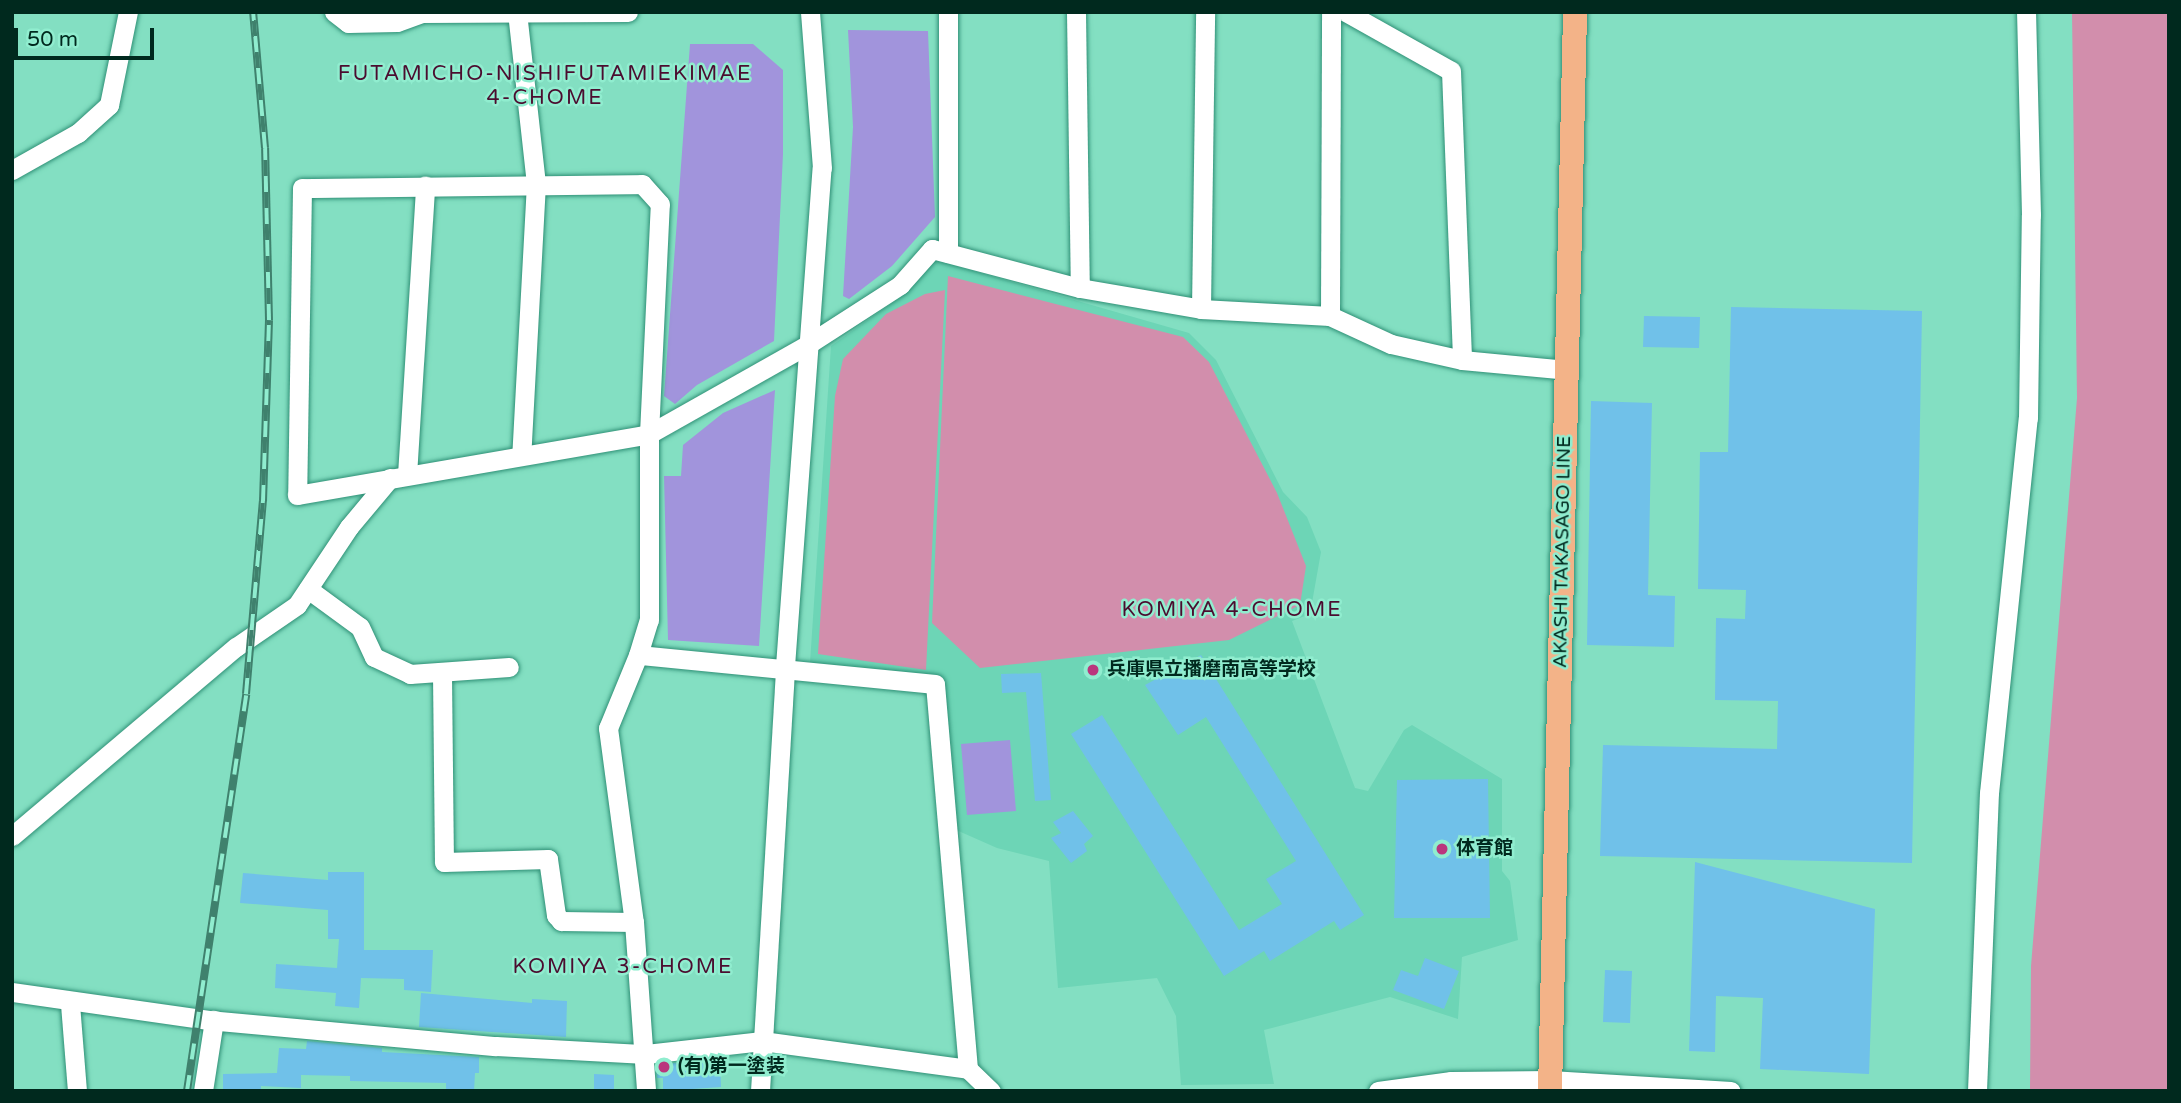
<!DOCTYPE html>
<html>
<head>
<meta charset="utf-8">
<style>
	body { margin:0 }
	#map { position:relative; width:2181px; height:1103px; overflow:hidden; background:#83dfc2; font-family:"Varela Round","Noto Sans JP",sans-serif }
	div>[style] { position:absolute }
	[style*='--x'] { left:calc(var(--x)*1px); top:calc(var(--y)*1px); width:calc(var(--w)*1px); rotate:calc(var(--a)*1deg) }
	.built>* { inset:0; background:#6dd5b6 }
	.green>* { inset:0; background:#d28eac }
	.water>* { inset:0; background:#a194dc }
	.building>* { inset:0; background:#70c1e9 }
	.roads { filter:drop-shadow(0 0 2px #2f9076) drop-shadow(0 0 2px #2f9076) }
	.minor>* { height:19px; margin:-9.5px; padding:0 9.5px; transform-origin:9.5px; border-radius:9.5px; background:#fff }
	.major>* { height:24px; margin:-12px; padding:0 12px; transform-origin:12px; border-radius:12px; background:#f3b388 }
	.rail>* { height:8px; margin-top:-4px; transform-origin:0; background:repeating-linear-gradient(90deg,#90edcf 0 16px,#3f816d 0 32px); box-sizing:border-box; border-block:2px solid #3f816d }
	.dots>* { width:19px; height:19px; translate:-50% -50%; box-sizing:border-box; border:4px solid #90edcf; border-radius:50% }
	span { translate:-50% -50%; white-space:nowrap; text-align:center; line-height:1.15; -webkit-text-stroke:5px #90edcf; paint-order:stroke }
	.street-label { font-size:19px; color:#00291e }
	.poi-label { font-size:19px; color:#00291e; font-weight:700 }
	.left { translate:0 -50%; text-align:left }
	.neighbourhood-label { font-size:21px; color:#4b0c2f; letter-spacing:2px }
	.frame { position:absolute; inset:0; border:14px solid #00291e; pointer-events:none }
	.scale { position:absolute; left:14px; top:28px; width:140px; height:32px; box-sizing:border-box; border:4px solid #00291e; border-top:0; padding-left:9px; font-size:21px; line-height:24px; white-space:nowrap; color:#00291e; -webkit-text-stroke:5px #90edcf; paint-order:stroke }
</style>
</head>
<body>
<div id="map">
	<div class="built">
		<i style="clip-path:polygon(935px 260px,1189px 333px,1216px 360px,1283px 492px,1307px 517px,1321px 552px,1310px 614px,1292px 621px,1355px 788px,1368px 791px,1404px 730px,1412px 725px,1502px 779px,1502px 871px,1510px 881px,1518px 940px,1462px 957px,1458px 1019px,1390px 997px,1264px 1030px,1274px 1084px,1181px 1085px,1176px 1016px,1157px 978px,1058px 988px,1049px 861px,997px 848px,954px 829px,941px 677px,810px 663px,831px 346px,902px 296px)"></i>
	</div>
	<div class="green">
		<i style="clip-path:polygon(2072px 12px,2169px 12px,2169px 1091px,2030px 1091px,2031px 966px,2077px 398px)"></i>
		<i style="clip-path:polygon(948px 276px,1183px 337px,1209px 362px,1277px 493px,1306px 566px,1300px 605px,1229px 640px,980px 668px,932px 623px)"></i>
		<i style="clip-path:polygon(945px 290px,926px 670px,818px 654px,835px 396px,843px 359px,886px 314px,925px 294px)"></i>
	</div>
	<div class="water">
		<i style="clip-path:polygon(848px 30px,928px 31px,935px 217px,892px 266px,849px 299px,843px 296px,853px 127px)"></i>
		<i style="clip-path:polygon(690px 44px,753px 44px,783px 70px,783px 154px,774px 341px,697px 385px,675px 404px,664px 396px)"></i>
		<i style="clip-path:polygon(775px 390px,759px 646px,668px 640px,664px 476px,681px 476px,683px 445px,723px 413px)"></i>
		<i style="clip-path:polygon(1010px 740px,1016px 811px,967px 815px,961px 744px)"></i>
	</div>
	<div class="building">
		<i style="clip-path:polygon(1731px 307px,1922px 311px,1912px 863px,1600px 856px,1603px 745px,1777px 749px,1778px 701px,1715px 700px,1716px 618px,1745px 619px,1746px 590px,1698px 589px,1700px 452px,1728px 452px)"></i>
		<i style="clip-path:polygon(1644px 316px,1700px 317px,1699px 348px,1643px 347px)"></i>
		<i style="clip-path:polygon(1591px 401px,1652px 403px,1648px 595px,1675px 596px,1674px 647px,1587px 645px)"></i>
		<i style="clip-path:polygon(1201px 655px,1364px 915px,1340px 930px,1334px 921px,1270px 961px,1264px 951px,1224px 976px,1071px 734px,1102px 715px,1239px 930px,1282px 904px,1266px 879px,1296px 861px,1206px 717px,1178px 735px,1145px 685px)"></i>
		<i style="clip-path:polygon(1041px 673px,1051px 800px,1035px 801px,1026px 692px,1002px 693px,1001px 674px)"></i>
		<i style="clip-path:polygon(1488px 779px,1490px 918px,1394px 918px,1397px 780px)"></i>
		<i style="clip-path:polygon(1073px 811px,1093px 836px,1084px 844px,1087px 851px,1071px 863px,1051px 838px,1061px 833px,1053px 822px)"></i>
		<i style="clip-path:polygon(1695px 862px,1875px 909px,1869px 1074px,1760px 1069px,1763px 998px,1716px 996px,1715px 1052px,1689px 1051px)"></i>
		<i style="clip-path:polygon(328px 872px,364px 872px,364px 950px,433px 950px,431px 992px,404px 990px,404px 979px,361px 978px,359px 1008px,335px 1006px,336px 993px,275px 988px,276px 964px,337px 968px,339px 939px,328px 939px,328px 910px,240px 903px,243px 873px,328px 880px)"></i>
		<i style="clip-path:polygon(1425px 958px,1459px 971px,1444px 1009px,1393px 990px,1401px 970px,1418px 976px)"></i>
		<i style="clip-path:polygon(1605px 970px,1632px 971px,1630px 1023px,1603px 1022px)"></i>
		<i style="clip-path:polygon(421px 993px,532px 1003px,532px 999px,567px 1001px,566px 1037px,419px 1027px)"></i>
		<i style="clip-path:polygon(307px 1041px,382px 1048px,382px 1052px,479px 1057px,479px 1073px,475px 1073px,474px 1091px,446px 1091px,446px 1083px,350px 1081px,350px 1076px,301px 1075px,301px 1088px,261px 1086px,261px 1091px,223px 1091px,223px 1074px,277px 1073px,279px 1048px,306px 1049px)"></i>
		<i style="clip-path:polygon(720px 1058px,721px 1087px,663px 1091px,663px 1078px,657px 1078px,656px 1065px)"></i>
		<i style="clip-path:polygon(594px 1074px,614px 1075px,614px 1091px,594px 1091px)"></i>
	</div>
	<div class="roads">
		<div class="minor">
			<i style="--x:334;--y:12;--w:18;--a:38"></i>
			<i style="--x:348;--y:23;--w:49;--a:-1.2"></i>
			<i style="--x:397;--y:22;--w:27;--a:-20"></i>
			<i style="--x:422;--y:13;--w:206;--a:-0.3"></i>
			<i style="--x:517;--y:12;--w:172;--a:83.7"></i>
			<i style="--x:536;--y:183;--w:273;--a:93.1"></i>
			<i style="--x:948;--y:12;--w:241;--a:90"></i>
			<i style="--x:1076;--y:12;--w:276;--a:89.2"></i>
			<i style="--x:1346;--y:12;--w:120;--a:29.3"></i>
			<i style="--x:1451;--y:71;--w:289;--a:87.8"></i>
			<i style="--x:12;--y:170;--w:76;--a:-29.3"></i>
			<i style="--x:78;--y:133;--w:42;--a:-42.1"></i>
			<i style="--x:109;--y:105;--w:95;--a:-78.5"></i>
			<i style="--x:1201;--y:309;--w:297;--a:-89.2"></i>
			<i style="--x:1330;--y:316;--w:304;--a:-89.8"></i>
			<i style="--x:407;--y:475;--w:290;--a:-86.4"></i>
			<i style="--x:308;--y:589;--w:64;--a:36.2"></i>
			<i style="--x:360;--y:627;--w:33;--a:65"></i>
			<i style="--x:374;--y:657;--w:40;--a:25"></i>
			<i style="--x:410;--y:674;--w:99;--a:-4"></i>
			<i style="--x:638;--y:655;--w:79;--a:112.3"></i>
			<i style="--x:608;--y:728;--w:196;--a:82.4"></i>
			<i style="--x:634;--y:922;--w:169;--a:85.9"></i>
			<i style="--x:442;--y:674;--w:188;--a:89.4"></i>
			<i style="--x:444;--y:862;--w:104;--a:-1.7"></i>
			<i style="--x:548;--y:859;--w:57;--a:81.9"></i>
			<i style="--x:556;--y:915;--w:8;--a:50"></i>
			<i style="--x:561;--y:921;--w:73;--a:0.8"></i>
			<i style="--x:12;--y:836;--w:293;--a:-40.2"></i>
			<i style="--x:236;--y:647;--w:74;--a:-34.5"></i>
			<i style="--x:297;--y:605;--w:94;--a:-56.3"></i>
			<i style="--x:349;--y:527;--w:64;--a:-50.1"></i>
			<i style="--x:12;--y:992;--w:198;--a:8.1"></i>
			<i style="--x:208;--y:1020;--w:289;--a:5.2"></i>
			<i style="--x:496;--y:1046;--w:150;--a:3.1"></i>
			<i style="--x:646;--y:1054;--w:117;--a:-6.4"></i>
			<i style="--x:762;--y:1041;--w:208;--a:7.7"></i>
			<i style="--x:968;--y:1069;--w:32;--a:44"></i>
			<i style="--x:70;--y:1004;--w:87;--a:85.4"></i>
			<i style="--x:968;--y:1069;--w:386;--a:-94.9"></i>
			<i style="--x:935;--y:684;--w:298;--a:-174.4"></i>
			<i style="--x:638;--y:655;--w:37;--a:-73"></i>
			<i style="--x:649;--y:620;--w:186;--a:-90"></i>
			<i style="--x:649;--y:434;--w:230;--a:-87.3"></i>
			<i style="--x:660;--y:204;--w:27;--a:-132"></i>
			<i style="--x:642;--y:184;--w:340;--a:179.3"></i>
			<i style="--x:302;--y:188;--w:307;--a:90.9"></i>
			<i style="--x:297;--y:495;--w:357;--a:-9.8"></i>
			<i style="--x:649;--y:434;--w:181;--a:-29.4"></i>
			<i style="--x:807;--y:345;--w:111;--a:-32.8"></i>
			<i style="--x:900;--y:285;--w:48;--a:-48.4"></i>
			<i style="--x:932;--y:249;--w:153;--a:14.8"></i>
			<i style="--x:1080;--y:288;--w:123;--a:9.8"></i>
			<i style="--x:1201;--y:309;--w:129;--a:3.1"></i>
			<i style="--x:1330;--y:316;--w:67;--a:24.7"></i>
			<i style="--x:1391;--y:344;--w:73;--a:12.7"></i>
			<i style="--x:1462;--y:360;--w:105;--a:5.4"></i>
			<i style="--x:203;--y:1091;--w:72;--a:-81.2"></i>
			<i style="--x:760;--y:1091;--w:426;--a:-86.6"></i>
			<i style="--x:785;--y:666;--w:499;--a:-85.8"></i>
			<i style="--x:822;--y:168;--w:156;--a:-94.4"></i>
			<i style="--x:1378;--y:1091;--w:74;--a:-7.8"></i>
			<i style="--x:1451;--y:1081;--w:99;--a:-0.6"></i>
			<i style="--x:1550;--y:1080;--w:181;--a:3.5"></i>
			<i style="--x:1977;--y:1091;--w:298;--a:-87.7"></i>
			<i style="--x:1989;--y:793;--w:377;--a:-84.1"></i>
			<i style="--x:2028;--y:418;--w:203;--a:-89.2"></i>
			<i style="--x:2031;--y:215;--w:203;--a:-91.4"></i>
		</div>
		<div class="major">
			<i style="--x:1550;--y:1091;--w:1079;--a:-88.67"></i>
		</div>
	</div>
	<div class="rail">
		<i style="--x:187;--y:1091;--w:401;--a:-81.5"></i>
		<i style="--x:246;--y:694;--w:194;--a:-85"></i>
		<i style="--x:263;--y:501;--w:181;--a:-88.1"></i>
		<i style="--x:269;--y:320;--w:172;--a:-91.3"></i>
		<i style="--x:265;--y:148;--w:137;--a:-95"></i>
	</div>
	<div class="dots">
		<i style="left:1093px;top:670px;background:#ba367d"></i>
		<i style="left:1442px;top:849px;background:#ba367d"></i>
		<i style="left:664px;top:1067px;background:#ba367d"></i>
	</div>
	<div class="street-label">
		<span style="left:1563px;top:552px;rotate:-89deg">AKASHI TAKASAGO LINE</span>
	</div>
	<div class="poi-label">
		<span class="left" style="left:1107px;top:670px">兵庫県立播磨南高等学校</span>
		<span class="left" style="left:1456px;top:849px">体育館</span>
		<span class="left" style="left:678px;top:1067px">(有)第一塗装</span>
	</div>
	<div class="neighbourhood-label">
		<span style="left:545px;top:86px">FUTAMICHO-NISHIFUTAMIEKIMAE<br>4-CHOME</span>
		<span style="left:1232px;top:610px">KOMIYA 4-CHOME</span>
		<span style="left:623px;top:967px">KOMIYA 3-CHOME</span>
	</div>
	<div class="frame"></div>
	<div class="scale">50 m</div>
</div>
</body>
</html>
